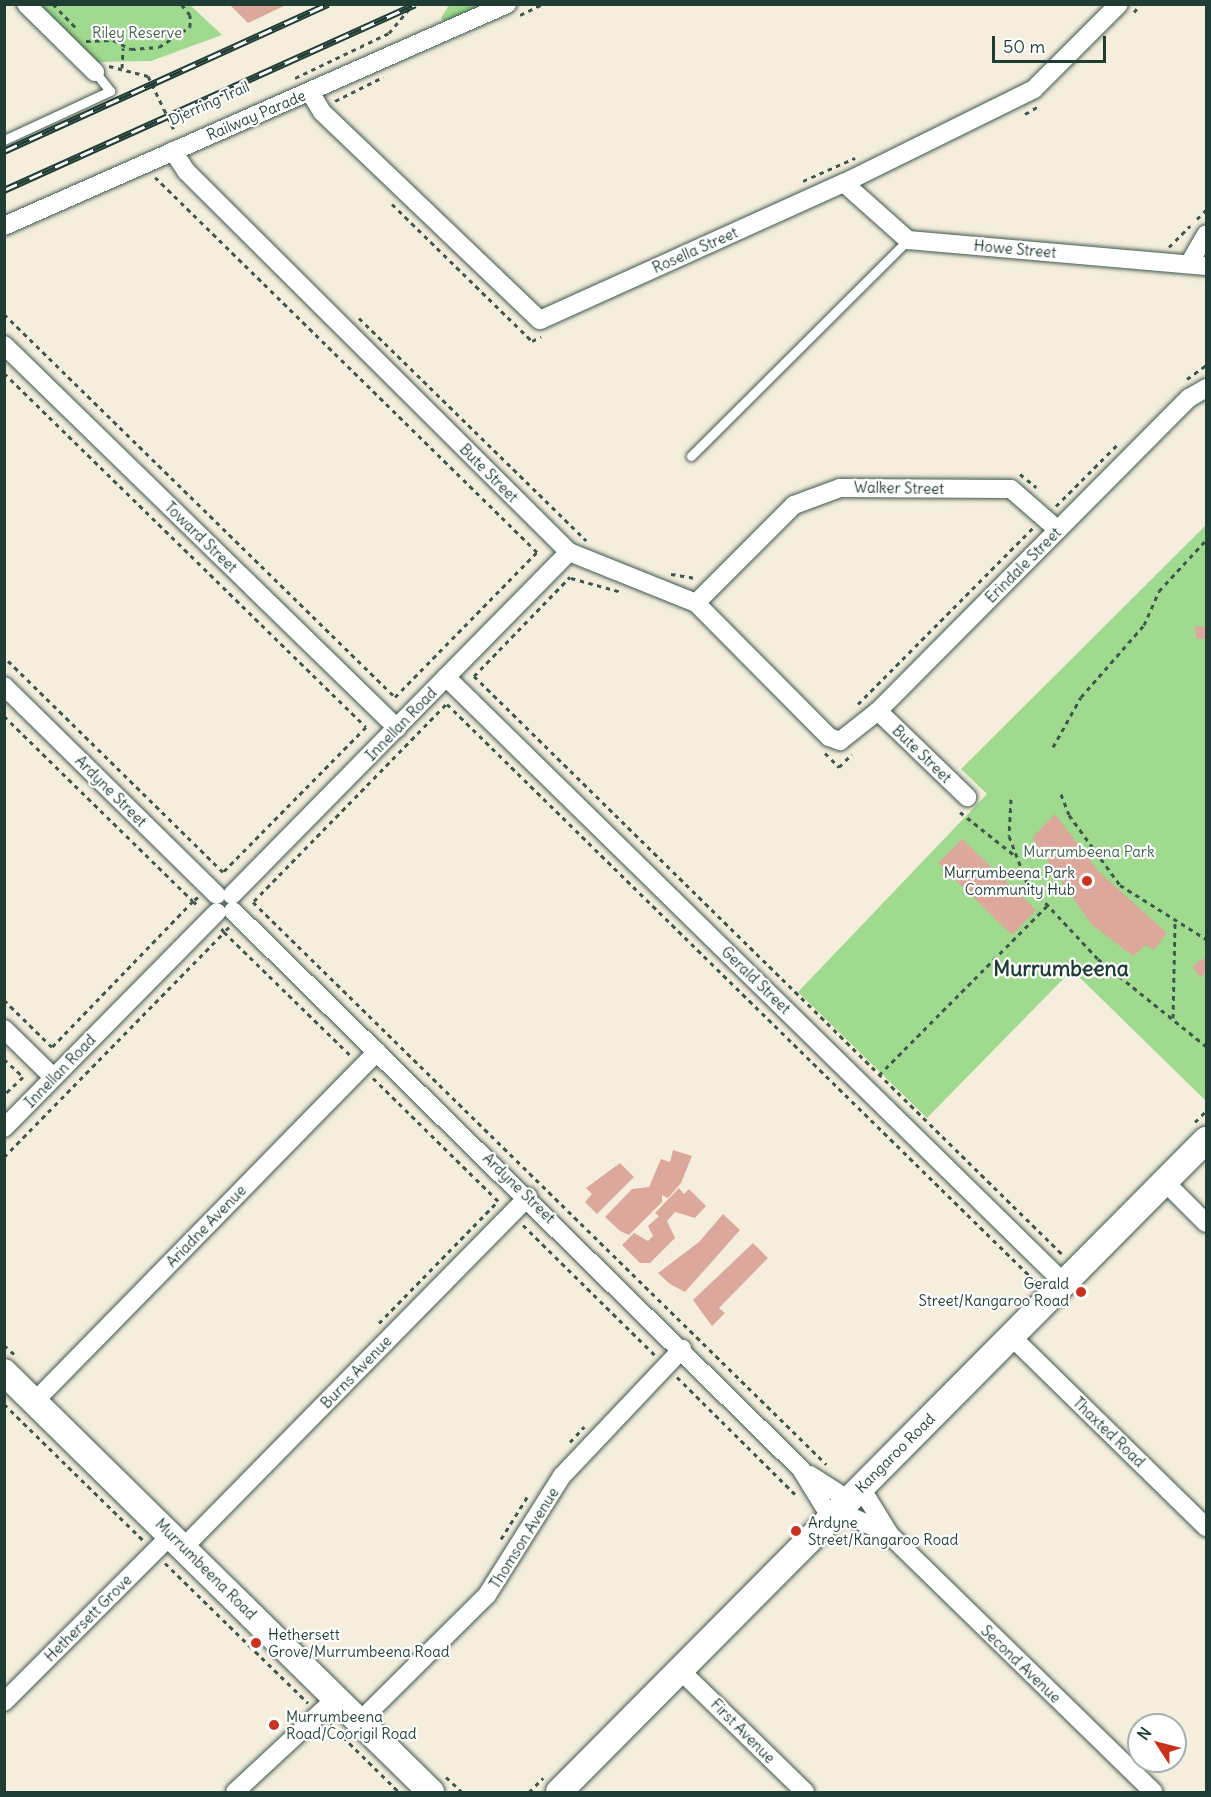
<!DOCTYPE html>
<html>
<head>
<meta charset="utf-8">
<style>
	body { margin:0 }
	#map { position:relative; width:1211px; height:1797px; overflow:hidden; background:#f5eedd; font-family:Delius,sans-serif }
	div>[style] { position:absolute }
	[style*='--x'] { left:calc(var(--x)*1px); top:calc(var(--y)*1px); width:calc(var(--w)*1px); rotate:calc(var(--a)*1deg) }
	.green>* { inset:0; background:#9fda8e }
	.building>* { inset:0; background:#dda89c }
	.path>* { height:3px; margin-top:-1.5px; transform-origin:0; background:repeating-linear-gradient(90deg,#3f584d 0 4.5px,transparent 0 9px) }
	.roads { filter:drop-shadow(0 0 2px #3f584d) drop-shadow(0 0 2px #3f584d) }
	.lane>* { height:9px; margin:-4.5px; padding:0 4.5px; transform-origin:4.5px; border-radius:4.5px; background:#fff }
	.street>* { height:18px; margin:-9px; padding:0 9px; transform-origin:9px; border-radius:9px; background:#fff }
	.secondary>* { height:26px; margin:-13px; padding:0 13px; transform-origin:13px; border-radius:13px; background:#fff }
	.rail>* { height:7px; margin-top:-3.5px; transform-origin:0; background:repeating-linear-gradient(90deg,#fff 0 14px,#1f3d34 0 28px); box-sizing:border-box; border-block:2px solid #1f3d34 }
	.dots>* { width:16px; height:16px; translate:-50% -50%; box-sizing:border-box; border:3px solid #fff; border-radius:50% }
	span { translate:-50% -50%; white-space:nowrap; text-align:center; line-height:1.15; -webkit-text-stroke:4.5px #fff; paint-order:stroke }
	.park-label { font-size:15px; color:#3f644a }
	.street-label { font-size:15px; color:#1f3d34 }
	.poi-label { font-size:15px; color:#1f3d34 }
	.right { translate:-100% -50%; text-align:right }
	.left { translate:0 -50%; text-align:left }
	.district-label { font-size:21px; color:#1f3d34; font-weight:700 }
	.frame { position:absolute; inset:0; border:6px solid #1f3d34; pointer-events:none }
	.north { position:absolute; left:1127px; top:1713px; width:60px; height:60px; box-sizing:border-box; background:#fff; border:2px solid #a5b1ae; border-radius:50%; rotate:306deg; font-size:16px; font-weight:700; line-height:24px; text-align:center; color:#1f3d34 }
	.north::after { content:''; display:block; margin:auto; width:21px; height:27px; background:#c8321e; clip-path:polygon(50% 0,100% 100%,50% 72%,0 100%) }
	.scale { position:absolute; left:992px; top:36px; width:114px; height:27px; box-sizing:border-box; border:3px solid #1f3d34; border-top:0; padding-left:8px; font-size:18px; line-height:21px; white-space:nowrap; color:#1f3d34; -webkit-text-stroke:4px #fff; paint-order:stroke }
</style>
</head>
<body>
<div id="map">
	<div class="green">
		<i style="clip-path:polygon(38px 5px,190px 5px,222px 35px,151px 61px,95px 62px)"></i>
		<i style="clip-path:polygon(449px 5px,486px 5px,446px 23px,441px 18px)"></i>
		<i style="clip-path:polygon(1206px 525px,1206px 1101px,1072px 970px,927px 1118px,798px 992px,987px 794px,961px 769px)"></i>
	</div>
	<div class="building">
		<i style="clip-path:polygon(229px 4px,288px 4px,248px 23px)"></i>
		<i style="clip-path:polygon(1195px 626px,1206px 627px,1206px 639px,1196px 639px)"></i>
		<i style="clip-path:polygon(1055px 814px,1099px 872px,1167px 933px,1154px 950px,1146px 945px,1133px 956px,1091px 924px,1032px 838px)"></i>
		<i style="clip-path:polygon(962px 839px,1036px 910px,1012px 935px,938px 863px)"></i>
		<i style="clip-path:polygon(1206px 957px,1206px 973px,1200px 977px,1192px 966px)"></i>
		<i style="clip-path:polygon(673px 1150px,692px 1156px,681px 1183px,668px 1198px,662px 1195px,662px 1202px,629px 1235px,620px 1231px,605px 1217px,632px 1189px,649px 1187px,661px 1159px,670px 1162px)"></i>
		<i style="clip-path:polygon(620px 1163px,634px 1177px,597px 1214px,585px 1202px,592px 1194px,586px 1188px)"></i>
		<i style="clip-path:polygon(679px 1188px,684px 1194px,689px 1189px,706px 1206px,695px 1218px,675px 1212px,667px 1221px,675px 1238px,650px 1263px,640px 1263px,622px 1245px,634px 1233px,648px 1241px,653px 1236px,648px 1226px,659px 1216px,655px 1213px)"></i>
		<i style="clip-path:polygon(723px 1214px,740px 1230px,685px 1292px,670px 1284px,658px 1273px,699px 1242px)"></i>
		<i style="clip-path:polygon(753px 1243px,768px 1258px,719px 1308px,725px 1313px,712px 1326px,693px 1300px)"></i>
	</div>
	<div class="path">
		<i style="--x:53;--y:4;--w:35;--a:46"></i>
		<i style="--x:1134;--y:12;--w:11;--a:-49"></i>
		<i style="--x:520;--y:15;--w:25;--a:-26"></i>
		<i style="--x:86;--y:41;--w:27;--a:-2"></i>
		<i style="--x:113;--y:40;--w:20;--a:27"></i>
		<i style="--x:131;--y:49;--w:28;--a:-4"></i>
		<i style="--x:159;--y:47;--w:37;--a:-33"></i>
		<i style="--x:190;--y:27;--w:12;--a:-90"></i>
		<i style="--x:190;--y:15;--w:14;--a:-129"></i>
		<i style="--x:109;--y:66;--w:40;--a:14.4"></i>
		<i style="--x:148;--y:76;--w:62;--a:64.3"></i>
		<i style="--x:122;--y:68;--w:20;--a:-87"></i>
		<i style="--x:295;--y:78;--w:104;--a:-25.6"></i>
		<i style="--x:389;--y:33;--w:38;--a:-50"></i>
		<i style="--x:335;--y:101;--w:54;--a:-26.6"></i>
		<i style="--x:1025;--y:114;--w:14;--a:-30"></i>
		<i style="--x:803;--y:181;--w:57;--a:-23.9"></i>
		<i style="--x:392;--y:204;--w:196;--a:44.4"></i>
		<i style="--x:532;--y:341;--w:10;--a:-24"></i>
		<i style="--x:1197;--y:219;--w:13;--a:-45"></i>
		<i style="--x:1169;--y:247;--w:30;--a:-45"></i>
		<i style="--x:4;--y:314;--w:547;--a:44.41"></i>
		<i style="--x:395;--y:697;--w:203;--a:-45.6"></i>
		<i style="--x:537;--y:552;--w:535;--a:-135.53"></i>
		<i style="--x:359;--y:318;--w:318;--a:44.4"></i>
		<i style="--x:4;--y:373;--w:506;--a:44.36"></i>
		<i style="--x:366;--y:727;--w:204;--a:134.6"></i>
		<i style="--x:223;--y:872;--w:307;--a:-135.5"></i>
		<i style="--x:1187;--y:379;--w:24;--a:-36"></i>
		<i style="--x:1020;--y:474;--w:21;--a:39"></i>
		<i style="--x:1056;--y:506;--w:89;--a:-45"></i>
		<i style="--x:671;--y:574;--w:25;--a:9"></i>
		<i style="--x:571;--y:578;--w:53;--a:15.4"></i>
		<i style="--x:474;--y:676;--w:826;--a:44.51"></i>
		<i style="--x:474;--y:676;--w:138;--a:-45.9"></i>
		<i style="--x:447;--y:704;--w:825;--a:44.46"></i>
		<i style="--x:858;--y:704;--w:248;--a:-45.2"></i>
		<i style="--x:4;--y:716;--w:264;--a:44.4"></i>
		<i style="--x:193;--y:901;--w:203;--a:134"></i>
		<i style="--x:52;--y:1047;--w:67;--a:-135.6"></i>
		<i style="--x:1053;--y:747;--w:57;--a:-60.8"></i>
		<i style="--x:1081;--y:697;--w:96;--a:-48.8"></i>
		<i style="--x:1144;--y:625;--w:37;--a:-66"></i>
		<i style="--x:1159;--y:591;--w:69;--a:-47.3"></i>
		<i style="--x:825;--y:753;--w:20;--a:45"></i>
		<i style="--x:839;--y:767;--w:18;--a:-45"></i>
		<i style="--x:1061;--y:794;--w:22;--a:69"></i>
		<i style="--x:1069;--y:815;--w:87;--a:53.9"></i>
		<i style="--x:1120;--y:885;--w:102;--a:32.1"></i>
		<i style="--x:1011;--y:799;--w:37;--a:93"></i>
		<i style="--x:1009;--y:836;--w:50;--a:69"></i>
		<i style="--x:1027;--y:883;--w:104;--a:46.9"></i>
		<i style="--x:1098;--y:959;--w:139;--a:38.9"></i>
		<i style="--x:960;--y:812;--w:68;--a:38.4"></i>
		<i style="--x:198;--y:897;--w:6;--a:141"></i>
		<i style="--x:193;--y:901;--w:8;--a:45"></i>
		<i style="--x:254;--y:901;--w:278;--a:-45.7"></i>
		<i style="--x:253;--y:902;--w:803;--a:44.44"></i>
		<i style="--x:229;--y:927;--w:7;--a:135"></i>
		<i style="--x:224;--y:932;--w:179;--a:44.3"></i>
		<i style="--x:1173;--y:1018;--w:95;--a:-88.8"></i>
		<i style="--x:4;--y:1059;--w:26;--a:43"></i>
		<i style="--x:23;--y:1077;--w:26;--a:137"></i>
		<i style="--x:879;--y:1075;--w:241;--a:-45.2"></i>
		<i style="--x:373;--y:1078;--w:180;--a:44.5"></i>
		<i style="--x:1195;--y:1122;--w:16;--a:-45"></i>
		<i style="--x:4;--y:1157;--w:315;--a:-45.6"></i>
		<i style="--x:224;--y:932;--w:5;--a:-127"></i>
		<i style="--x:523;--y:1225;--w:185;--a:44.6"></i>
		<i style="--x:379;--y:1323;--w:170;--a:-45.7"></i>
		<i style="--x:4;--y:1345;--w:15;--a:42"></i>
		<i style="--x:677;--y:1377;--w:168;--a:44.8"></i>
		<i style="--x:4;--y:1404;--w:196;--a:44.4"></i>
		<i style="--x:570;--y:1442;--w:21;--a:-47"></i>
		<i style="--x:501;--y:1539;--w:53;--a:-58.1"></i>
		<i style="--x:165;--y:1563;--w:200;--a:44.4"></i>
		<i style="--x:330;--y:1724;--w:97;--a:44.6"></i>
		<i style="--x:446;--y:1777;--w:22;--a:43"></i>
		<i style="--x:529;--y:1792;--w:20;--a:-45"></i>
	</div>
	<div class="roads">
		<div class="lane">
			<i style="--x:4;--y:140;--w:117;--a:-24.8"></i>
			<i style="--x:110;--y:91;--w:24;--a:-128"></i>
			<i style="--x:691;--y:456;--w:306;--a:-44.9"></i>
		</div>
		<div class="street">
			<i style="--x:26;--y:4;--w:97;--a:44.6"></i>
			<i style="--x:310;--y:92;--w:23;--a:59"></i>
			<i style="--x:322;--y:112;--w:301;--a:43.7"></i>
			<i style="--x:540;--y:320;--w:333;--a:-24.3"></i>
			<i style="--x:844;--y:183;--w:212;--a:-26.3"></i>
			<i style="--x:1034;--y:89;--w:120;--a:-45"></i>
			<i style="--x:173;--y:151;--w:24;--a:57"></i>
			<i style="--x:186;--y:171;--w:540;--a:44.85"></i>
			<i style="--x:569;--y:552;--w:137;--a:21.9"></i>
			<i style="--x:696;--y:603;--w:189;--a:45.2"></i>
			<i style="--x:829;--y:737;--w:12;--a:20"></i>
			<i style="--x:840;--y:741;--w:48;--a:-38.3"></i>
			<i style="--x:878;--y:711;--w:441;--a:-45.2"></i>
			<i style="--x:1189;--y:398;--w:20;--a:-30"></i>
			<i style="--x:844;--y:183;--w:86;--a:41.7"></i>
			<i style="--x:908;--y:240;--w:299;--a:5"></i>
			<i style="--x:4;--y:226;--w:550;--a:-23.81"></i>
			<i style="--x:1189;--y:264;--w:34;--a:-60"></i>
			<i style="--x:4;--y:345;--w:549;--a:44.26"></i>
			<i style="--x:696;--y:603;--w:139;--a:-45"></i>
			<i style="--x:794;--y:505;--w:49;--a:-20.3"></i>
			<i style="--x:840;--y:488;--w:171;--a:0.3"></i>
			<i style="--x:1011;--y:489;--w:62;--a:41.1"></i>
			<i style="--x:446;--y:677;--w:866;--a:44.44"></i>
			<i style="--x:4;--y:686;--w:298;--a:44.5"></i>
			<i style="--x:878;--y:711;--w:124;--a:44"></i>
			<i style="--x:232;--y:895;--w:481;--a:-45.5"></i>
			<i style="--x:233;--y:911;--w:796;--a:44.49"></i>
			<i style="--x:801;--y:1469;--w:57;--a:58.5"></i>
			<i style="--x:4;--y:1029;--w:69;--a:44.4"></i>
			<i style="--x:4;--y:1128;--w:303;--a:-45.4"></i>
			<i style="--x:1165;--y:1182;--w:58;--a:45"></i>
			<i style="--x:1012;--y:1337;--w:272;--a:44.4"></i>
			<i style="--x:35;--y:1401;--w:489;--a:-45.6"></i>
			<i style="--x:810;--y:1475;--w:46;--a:32.7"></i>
			<i style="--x:861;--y:1488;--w:55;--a:58.3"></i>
			<i style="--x:890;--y:1535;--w:368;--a:44.3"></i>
			<i style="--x:838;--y:1511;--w:49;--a:24"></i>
			<i style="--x:184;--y:1547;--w:491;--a:-45.5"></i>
			<i style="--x:680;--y:1670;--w:175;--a:44.3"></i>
			<i style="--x:4;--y:1702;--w:238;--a:-45"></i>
			<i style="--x:360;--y:1721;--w:179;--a:-44.8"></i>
			<i style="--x:487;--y:1595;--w:141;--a:-57.8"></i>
			<i style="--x:562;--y:1476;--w:175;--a:-46.6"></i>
			<i style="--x:235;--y:1792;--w:138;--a:-42.9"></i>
		</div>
		<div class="secondary">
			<i style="--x:4;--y:1372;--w:599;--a:44.53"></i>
			<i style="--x:559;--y:1792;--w:919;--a:-45.22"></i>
		</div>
	</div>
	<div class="rail">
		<i style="--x:4;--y:151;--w:356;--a:-24.4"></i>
		<i style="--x:4;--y:190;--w:451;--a:-24.3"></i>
	</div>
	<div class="dots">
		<i style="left:1087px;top:881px;background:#c8321e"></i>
		<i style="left:1081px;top:1292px;background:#c8321e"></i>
		<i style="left:796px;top:1531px;background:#c8321e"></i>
		<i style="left:256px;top:1643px;background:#c8321e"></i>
		<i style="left:274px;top:1725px;background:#c8321e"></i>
	</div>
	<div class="park-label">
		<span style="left:137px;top:33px">Riley Reserve</span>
		<span style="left:1089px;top:852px">Murrumbeena Park</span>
	</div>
	<div class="street-label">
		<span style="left:209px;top:103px;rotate:-24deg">Djerring Trail</span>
		<span style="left:256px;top:115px;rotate:-23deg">Railway Parade</span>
		<span style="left:1015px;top:249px;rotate:5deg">Howe Street</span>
		<span style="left:695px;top:250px;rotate:-24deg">Rosella Street</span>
		<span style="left:489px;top:473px;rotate:45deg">Bute Street</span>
		<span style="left:899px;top:488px;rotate:1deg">Walker Street</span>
		<span style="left:201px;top:537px;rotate:44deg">Toward Street</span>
		<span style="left:1023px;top:565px;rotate:-45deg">Erindale Street</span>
		<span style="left:401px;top:724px;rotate:-46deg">Innellan Road</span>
		<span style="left:922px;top:754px;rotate:44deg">Bute Street</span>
		<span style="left:111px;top:791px;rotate:45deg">Ardyne Street</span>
		<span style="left:756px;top:980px;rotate:44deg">Gerald Street</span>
		<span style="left:60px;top:1071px;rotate:-46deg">Innellan Road</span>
		<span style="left:519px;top:1188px;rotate:44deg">Ardyne Street</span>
		<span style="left:206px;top:1226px;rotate:-46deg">Ariadne Avenue</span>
		<span style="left:356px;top:1372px;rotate:-46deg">Burns Avenue</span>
		<span style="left:1109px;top:1432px;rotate:44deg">Thaxted Road</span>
		<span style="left:895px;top:1453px;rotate:-45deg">Kangaroo Road</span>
		<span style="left:524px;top:1538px;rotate:-58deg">Thomson Avenue</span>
		<span style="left:206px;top:1569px;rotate:45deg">Murrumbeena Road</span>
		<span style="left:88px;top:1618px;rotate:-45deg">Hethersett Grove</span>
		<span style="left:1021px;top:1664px;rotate:44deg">Second Avenue</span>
		<span style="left:743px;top:1731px;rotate:45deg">First Avenue</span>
	</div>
	<div class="poi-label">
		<span class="right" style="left:1075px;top:881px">Murrumbeena Park<br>Community Hub</span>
		<span class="right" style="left:1069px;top:1292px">Gerald<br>Street/Kangaroo Road</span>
		<span class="left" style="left:808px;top:1531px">Ardyne<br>Street/Kangaroo Road</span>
		<span class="left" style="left:268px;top:1643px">Hethersett<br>Grove/Murrumbeena Road</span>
		<span class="left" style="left:286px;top:1725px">Murrumbeena<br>Road/Coorigil Road</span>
	</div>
	<div class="district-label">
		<span style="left:1061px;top:969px">Murrumbeena</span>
	</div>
	<div class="frame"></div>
	<div class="north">N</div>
	<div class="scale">50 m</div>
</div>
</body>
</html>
